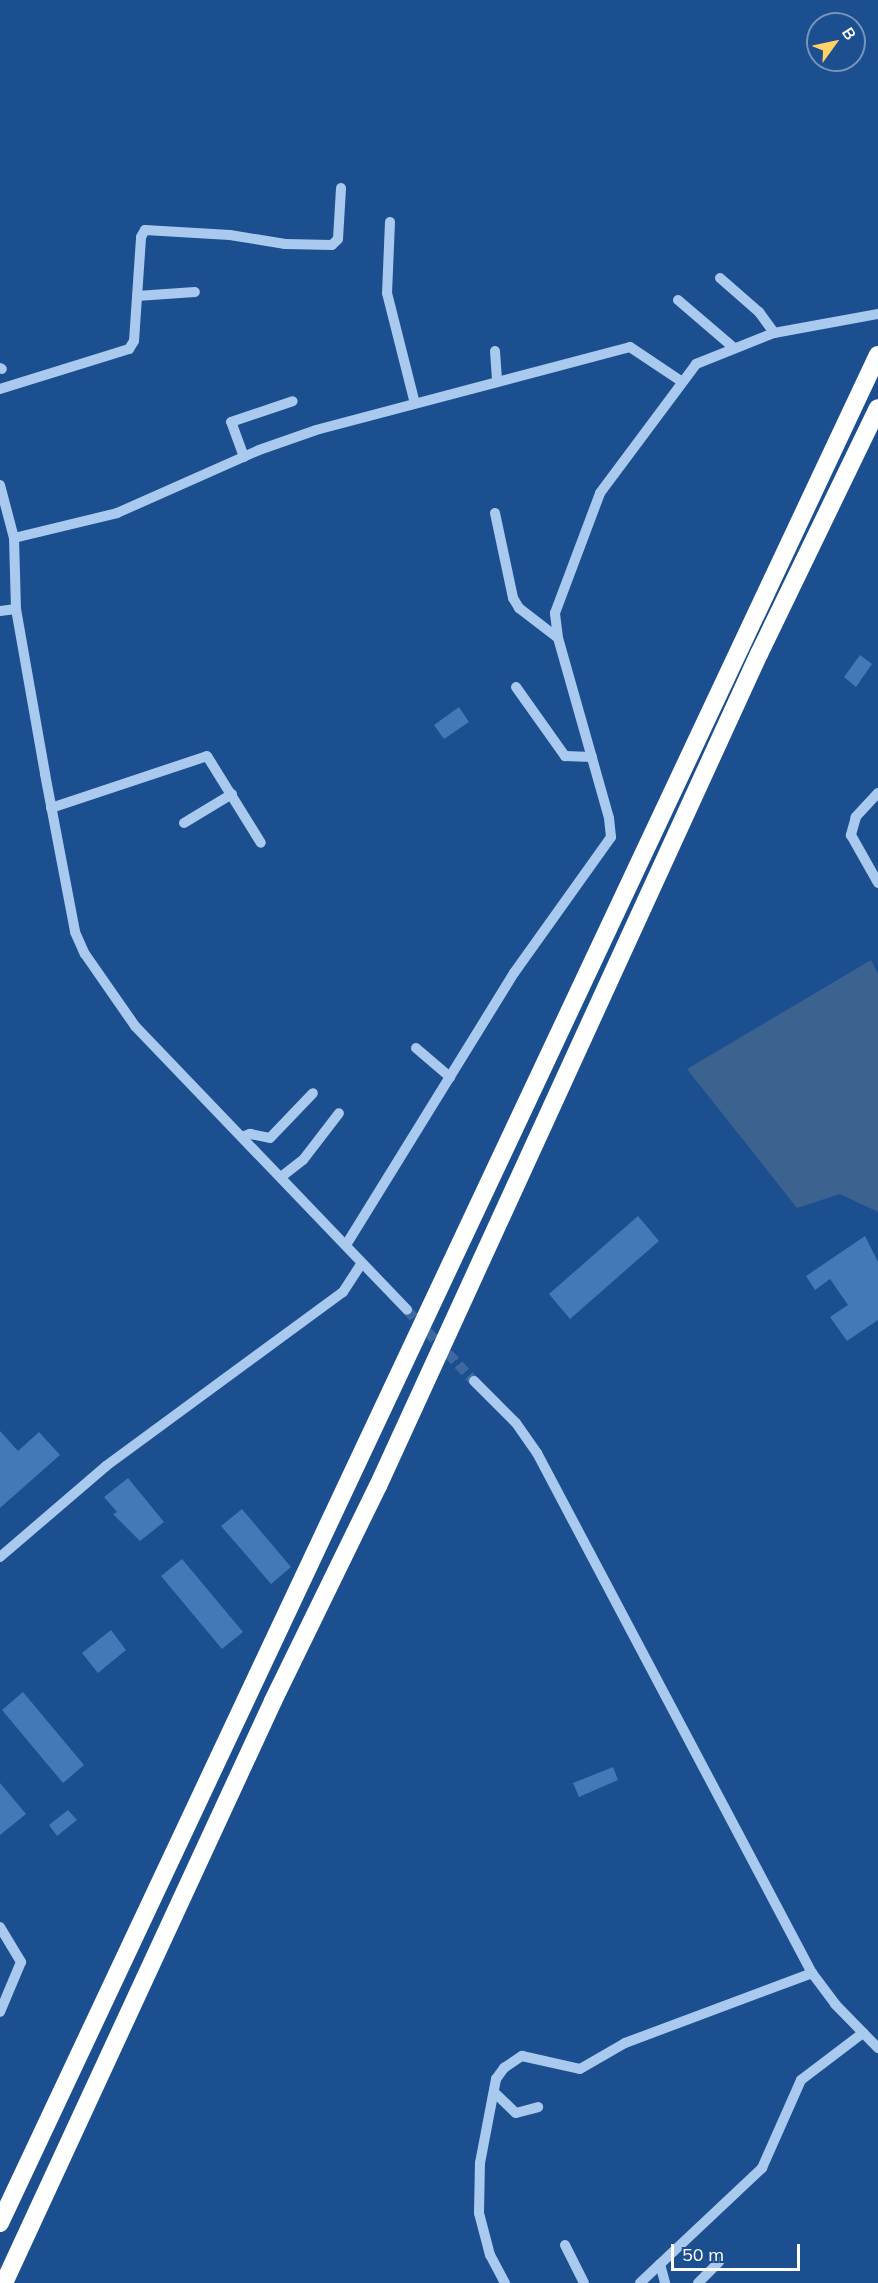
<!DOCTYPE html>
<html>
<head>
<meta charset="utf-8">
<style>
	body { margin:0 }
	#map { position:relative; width:878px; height:2283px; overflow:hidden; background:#1b4f8f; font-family:Mulish,sans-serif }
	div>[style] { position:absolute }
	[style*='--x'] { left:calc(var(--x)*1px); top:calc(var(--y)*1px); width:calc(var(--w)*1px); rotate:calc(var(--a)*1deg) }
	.water>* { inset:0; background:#3c6290 }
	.building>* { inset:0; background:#4478b7 }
	.minor-tunnel>* { height:10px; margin-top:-5px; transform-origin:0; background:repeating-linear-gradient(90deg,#3d69a0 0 10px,transparent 0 15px) }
	.minor>* { height:10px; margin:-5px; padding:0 5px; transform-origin:5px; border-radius:5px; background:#a9c9ee }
	.highway>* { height:18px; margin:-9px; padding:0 9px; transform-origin:9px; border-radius:9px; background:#fff }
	span { translate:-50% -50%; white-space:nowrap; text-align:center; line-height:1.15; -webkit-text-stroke:5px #1b4f8f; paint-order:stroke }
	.north { position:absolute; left:806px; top:12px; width:60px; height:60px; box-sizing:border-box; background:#1b4f8f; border:2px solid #7695bc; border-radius:50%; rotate:57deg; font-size:16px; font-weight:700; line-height:24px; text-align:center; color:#fff }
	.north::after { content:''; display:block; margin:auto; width:21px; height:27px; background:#ffd166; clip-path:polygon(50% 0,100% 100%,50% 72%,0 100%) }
	.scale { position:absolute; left:671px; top:2244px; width:129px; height:27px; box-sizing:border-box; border:3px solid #fff; border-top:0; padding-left:8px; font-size:18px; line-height:21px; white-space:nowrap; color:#fff; -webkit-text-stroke:4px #1b4f8f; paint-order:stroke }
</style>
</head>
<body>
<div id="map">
	<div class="water">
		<i style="clip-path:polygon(871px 960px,878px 974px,878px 1212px,840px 1194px,797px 1208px,687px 1069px)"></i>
	</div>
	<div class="building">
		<i style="clip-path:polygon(860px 655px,872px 664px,856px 687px,844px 677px)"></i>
		<i style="clip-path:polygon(459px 707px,469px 722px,444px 739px,434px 725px)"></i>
		<i style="clip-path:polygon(638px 1216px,659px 1241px,570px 1319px,549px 1294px)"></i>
		<i style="clip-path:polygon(865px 1236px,878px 1262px,878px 1320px,847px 1341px,830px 1317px,848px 1305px,830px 1279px,815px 1290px,806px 1276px)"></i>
		<i style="clip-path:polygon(0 1431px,18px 1451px,39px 1432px,60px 1455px,0 1508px)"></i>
		<i style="clip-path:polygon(128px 1478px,164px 1522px,140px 1541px,113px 1514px,117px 1512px,104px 1497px)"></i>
		<i style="clip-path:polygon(242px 1509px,291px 1567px,271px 1584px,221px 1526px)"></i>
		<i style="clip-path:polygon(182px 1559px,243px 1632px,222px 1649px,161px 1576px)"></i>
		<i style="clip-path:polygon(111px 1630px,126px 1650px,98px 1673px,82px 1653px)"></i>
		<i style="clip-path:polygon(23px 1692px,84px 1765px,63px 1783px,2px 1710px)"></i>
		<i style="clip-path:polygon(613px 1767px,618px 1780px,579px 1797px,573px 1783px)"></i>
		<i style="clip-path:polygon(0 1783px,26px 1814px,0 1835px)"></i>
		<i style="clip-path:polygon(68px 1810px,77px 1820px,57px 1836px,49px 1825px)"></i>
	</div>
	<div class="minor-tunnel">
		<i style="--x:407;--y:1310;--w:98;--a:46.7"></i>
	</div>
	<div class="minor">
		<i style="--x:390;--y:222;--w:71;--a:92.4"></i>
		<i style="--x:387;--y:293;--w:114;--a:75.8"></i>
		<i style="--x:720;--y:278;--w:52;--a:41.1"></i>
		<i style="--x:759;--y:312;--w:26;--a:54"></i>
		<i style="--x:137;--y:296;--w:58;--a:-3.9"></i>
		<i style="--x:678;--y:300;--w:74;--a:40.6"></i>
		<i style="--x:495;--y:351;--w:31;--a:86"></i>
		<i style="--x:0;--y:368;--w:2;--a:27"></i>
		<i style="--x:0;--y:389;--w:135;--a:-17.2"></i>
		<i style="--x:129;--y:349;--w:9;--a:-58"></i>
		<i style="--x:134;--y:341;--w:104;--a:-86.1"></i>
		<i style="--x:141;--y:237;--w:8;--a:-60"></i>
		<i style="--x:145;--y:230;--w:85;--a:3.4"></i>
		<i style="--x:230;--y:235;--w:56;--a:9.3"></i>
		<i style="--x:285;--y:244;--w:47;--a:1.2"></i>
		<i style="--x:332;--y:245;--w:8;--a:-45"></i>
		<i style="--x:338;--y:239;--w:51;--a:-86.6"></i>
		<i style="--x:244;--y:457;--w:37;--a:-110"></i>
		<i style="--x:231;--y:422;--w:65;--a:-18.7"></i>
		<i style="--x:0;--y:485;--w:55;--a:75.2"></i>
		<i style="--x:14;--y:538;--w:71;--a:88.4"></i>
		<i style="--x:16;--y:609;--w:168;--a:80"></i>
		<i style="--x:45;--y:774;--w:161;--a:79.2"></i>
		<i style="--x:75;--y:932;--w:24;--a:66"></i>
		<i style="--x:85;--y:954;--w:88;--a:55.2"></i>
		<i style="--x:135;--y:1026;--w:393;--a:46.2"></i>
		<i style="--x:495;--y:513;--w:87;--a:78"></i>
		<i style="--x:513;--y:598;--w:12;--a:59"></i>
		<i style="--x:519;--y:608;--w:49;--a:37.6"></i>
		<i style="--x:14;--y:538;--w:106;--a:-13.6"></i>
		<i style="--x:117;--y:513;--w:155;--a:-23.9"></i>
		<i style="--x:259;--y:450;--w:60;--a:-19.3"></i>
		<i style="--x:316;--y:430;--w:325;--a:-14.8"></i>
		<i style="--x:630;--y:347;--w:61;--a:33.7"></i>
		<i style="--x:0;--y:611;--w:16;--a:-7"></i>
		<i style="--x:516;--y:687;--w:85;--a:54.6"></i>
		<i style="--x:565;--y:756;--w:27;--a:2"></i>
		<i style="--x:878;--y:793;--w:33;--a:133"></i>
		<i style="--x:856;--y:817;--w:19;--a:106"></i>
		<i style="--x:851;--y:835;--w:55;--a:60.6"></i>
		<i style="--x:51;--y:808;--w:164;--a:-18.4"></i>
		<i style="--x:207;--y:756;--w:102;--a:58.2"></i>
		<i style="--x:184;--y:823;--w:56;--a:-31.1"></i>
		<i style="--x:416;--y:1048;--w:45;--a:40.5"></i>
		<i style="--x:242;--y:1137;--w:9;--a:-21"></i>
		<i style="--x:250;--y:1134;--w:20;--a:11"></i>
		<i style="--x:270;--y:1138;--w:62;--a:-46.3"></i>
		<i style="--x:281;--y:1177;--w:28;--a:-38"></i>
		<i style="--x:303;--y:1160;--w:59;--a:-52.5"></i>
		<i style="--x:346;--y:1245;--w:320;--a:-58.3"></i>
		<i style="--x:514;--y:973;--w:167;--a:-54.5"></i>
		<i style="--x:611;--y:837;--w:19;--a:-96"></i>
		<i style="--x:609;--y:818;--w:187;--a:-105.8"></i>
		<i style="--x:558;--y:638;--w:25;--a:-97"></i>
		<i style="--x:555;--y:613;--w:128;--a:-69.4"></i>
		<i style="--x:600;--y:493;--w:161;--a:-53.3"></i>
		<i style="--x:696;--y:364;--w:84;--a:-21.7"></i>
		<i style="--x:774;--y:333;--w:106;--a:-10.4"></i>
		<i style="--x:474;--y:1381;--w:59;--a:45"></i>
		<i style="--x:516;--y:1423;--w:37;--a:55"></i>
		<i style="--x:537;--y:1453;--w:588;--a:62.13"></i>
		<i style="--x:812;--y:1973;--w:39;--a:53"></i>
		<i style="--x:835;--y:2004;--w:62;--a:45.7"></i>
		<i style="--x:0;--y:1557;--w:140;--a:-40.6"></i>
		<i style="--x:106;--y:1466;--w:294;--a:-36.3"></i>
		<i style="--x:343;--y:1292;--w:33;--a:-57"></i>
		<i style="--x:0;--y:1927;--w:41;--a:59"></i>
		<i style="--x:21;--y:1962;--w:54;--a:112.8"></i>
		<i style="--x:494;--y:2092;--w:30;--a:44"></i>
		<i style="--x:516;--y:2113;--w:23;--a:-15"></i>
		<i style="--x:565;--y:2245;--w:42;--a:63.4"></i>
		<i style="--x:660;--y:2264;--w:20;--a:75"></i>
		<i style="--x:505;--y:2283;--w:32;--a:-118"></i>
		<i style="--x:490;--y:2255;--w:43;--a:-104.7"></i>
		<i style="--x:479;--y:2213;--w:50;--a:-88.9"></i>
		<i style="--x:480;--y:2163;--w:86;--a:-79.2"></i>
		<i style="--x:496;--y:2079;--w:14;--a:-54"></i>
		<i style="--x:504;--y:2068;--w:22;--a:-34"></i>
		<i style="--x:522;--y:2056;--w:59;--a:12.6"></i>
		<i style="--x:580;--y:2069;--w:52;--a:-30"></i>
		<i style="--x:625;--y:2043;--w:200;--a:-20.5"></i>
		<i style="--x:640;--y:2283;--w:168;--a:-43.3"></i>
		<i style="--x:762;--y:2168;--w:96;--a:-66.1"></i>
		<i style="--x:801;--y:2080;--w:78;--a:-37.2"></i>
		<i style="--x:698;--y:2283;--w:30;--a:-45"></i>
	</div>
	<div class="highway">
		<i style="--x:0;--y:2223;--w:2064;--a:-64.83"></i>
		<i style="--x:4;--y:2283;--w:641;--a:-65.19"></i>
		<i style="--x:273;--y:1701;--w:239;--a:-64"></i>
		<i style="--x:378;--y:1486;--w:915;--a:-65.4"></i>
		<i style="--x:759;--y:654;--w:273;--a:-64.2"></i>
	</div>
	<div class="north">B</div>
	<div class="scale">50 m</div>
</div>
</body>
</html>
